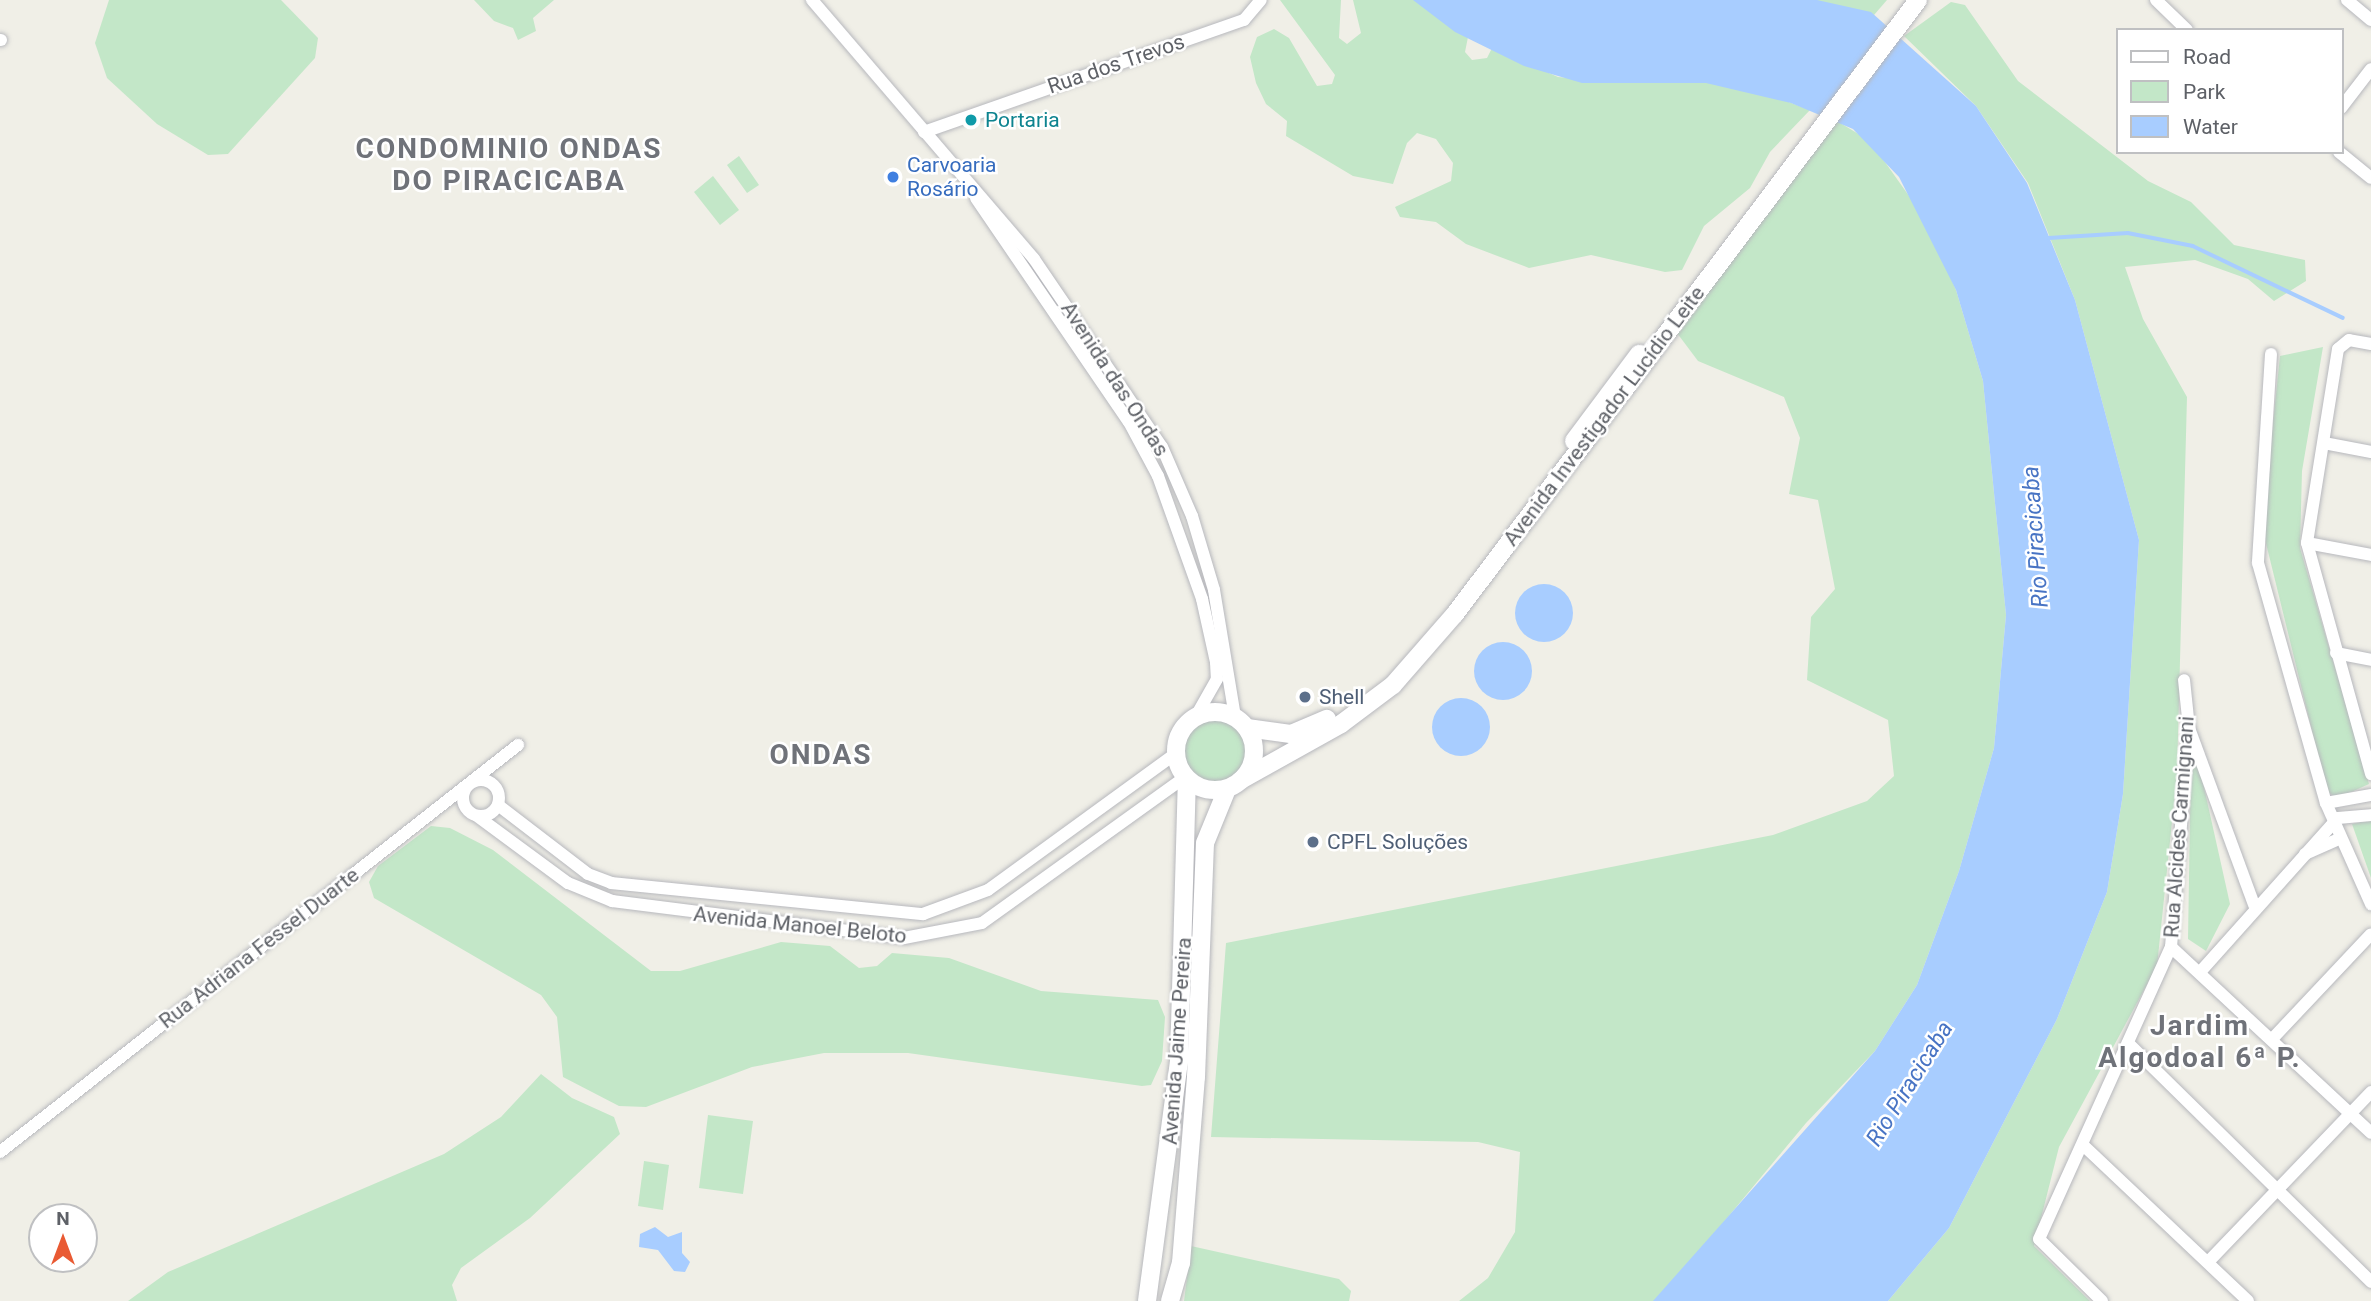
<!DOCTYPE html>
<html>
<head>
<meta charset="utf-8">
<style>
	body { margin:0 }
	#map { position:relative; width:2371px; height:1301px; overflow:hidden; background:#f0efe7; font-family:Roboto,sans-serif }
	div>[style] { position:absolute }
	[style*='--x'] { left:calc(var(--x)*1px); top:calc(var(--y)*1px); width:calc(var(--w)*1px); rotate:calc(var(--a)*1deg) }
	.green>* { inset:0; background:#c3e7c8 }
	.round { border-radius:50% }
	.water>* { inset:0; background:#a8cdff }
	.stream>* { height:3.5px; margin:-1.75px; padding:0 1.75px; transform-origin:1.75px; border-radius:1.75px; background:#a8cdff }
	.roads { filter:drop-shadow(0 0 2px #b7b8bd) drop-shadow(0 0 2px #b7b8bd) }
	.minor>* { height:12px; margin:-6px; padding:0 6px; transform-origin:6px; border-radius:6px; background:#fff }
	.minor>.ring { margin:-6px; padding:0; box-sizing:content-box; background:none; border:12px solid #fff; border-radius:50% }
	.secondary>* { height:18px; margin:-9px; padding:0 9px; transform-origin:9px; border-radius:9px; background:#fff }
	.secondary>.ring { margin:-9px; padding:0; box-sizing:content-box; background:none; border:18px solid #fff; border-radius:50% }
	.dots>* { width:19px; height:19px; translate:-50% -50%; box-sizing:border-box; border:4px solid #fff; border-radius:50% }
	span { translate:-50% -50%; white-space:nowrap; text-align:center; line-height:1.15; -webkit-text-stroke:5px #fff; paint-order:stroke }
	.street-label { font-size:21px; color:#5e6167 }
	.culture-label { font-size:21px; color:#0d838f }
	.left { translate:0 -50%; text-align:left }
	.shop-label { font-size:21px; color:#366cbe }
	.service-label { font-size:21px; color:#4e5e75 }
	.water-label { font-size:23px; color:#4874c4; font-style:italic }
	.district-label { font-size:28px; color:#6f7279; font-weight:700; letter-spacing:2px }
	.legend { position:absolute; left:2116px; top:28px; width:228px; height:126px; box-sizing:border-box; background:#fff; border:2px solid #bfc0c2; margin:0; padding:9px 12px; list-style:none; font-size:21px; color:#5e6167 }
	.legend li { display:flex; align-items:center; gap:14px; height:35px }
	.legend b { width:35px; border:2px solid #bfc0c2 }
	.north { position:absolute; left:28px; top:1203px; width:70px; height:70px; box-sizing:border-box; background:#fff; border:2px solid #bfc0c2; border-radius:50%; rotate:0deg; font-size:19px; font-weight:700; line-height:28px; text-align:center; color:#5e6167 }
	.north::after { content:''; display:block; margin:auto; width:24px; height:32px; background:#e95a33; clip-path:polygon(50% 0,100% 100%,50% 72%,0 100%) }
</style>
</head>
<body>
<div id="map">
	<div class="green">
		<i style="clip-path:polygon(109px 0,281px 0,318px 38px,315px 58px,228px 154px,208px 155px,157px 124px,107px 78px,95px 43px)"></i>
		<i style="clip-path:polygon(474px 0,554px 0,533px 18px,536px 31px,518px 40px,513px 28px,494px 21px)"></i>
		<i style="clip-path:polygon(1280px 0,1341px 0,1339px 38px,1347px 44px,1361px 33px,1353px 0,1422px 0,1469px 32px,1465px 52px,1472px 60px,1487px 58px,1492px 48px,1558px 77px,1625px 83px,1719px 76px,1810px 110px,1770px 152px,1750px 188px,1704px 226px,1682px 270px,1665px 272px,1591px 255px,1529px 268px,1466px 244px,1436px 222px,1400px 217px,1395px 207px,1451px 181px,1453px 163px,1436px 139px,1417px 133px,1407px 143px,1393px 184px,1353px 176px,1286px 136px,1287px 121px,1266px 104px,1256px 83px,1250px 57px,1257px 37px,1274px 29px,1289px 38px,1317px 86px,1332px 84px,1335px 75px)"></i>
		<i style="clip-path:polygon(1712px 0,1887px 0,1874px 15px)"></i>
		<i style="clip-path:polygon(1951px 2px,1965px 5px,2018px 81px,2148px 181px,2191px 202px,2234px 245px,2305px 260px,2306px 281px,2274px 301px,2248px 279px,2195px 260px,2125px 267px,2143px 319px,2187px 397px,2177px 774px,2157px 966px,2059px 1147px,2034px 1246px,2090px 1301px,1888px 1301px,1949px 1228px,2057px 1019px,2107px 892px,2123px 794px,2139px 540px,2075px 300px,2028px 183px,1976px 106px,1904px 36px)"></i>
		<i style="clip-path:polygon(1837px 121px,1870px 141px,1924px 217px,1956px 290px,1983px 381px,2006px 615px,1994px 748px,1959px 871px,1917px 985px,1875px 1051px,1806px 1123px,1669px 1288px,1654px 1301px,1459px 1301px,1488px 1278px,1515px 1232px,1520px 1152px,1478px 1142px,1211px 1137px,1226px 943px,1773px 835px,1867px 801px,1894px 776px,1888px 720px,1807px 680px,1811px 617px,1835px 589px,1818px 500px,1789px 494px,1800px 438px,1784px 397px,1698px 361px,1677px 333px)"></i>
		<i style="clip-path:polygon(739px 156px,759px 185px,747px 193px,727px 165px)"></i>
		<i style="clip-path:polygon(713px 176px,739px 210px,720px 225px,694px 192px)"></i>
		<i style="clip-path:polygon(2323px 347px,2302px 471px,2300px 548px,2369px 784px,2338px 798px,2327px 792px,2262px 527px,2280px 356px)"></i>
		<i class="round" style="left:1182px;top:717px;width:66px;height:66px"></i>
		<i style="clip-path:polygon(2191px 756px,2197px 756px,2230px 904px,2206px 951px,2188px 939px)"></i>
		<i style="clip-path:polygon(2371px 820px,2371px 878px,2352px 824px)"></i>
		<i style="clip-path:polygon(431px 826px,450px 828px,493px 850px,651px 971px,680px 971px,781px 942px,830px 946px,859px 968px,877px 966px,892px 953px,949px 958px,1041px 991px,1158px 1000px,1165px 1017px,1162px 1061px,1151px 1085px,1142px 1086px,908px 1053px,824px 1053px,752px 1067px,646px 1107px,619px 1106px,563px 1077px,557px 1017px,541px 995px,374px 898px,369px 882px,378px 866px)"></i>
		<i style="clip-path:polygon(541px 1074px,572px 1098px,614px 1117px,620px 1134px,530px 1218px,461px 1268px,452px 1285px,457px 1301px,128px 1301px,168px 1272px,444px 1154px,501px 1117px)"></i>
		<i style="clip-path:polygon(708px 1115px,753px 1121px,743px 1194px,699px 1188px)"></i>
		<i style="clip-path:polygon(644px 1161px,669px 1165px,663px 1210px,638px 1206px)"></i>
		<i style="clip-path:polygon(1191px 1246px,1339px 1279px,1351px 1291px,1349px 1301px,1184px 1301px)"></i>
	</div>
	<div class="water">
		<i style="clip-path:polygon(1413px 0,1817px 0,1871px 12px,1976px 106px,2027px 183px,2075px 300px,2139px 540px,2123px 794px,2107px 892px,2057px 1019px,1949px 1228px,1888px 1301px,1653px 1301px,1875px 1051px,1917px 985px,1959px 871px,1994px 748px,2006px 615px,1983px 381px,1956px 290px,1899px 177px,1853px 129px,1791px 103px,1706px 83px,1582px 83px,1524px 66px,1455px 32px)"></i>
		<i class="round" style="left:1515px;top:584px;width:58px;height:58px"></i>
		<i class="round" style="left:1474px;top:642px;width:58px;height:58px"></i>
		<i class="round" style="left:1432px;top:698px;width:58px;height:58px"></i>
		<i style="clip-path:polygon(655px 1227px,668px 1237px,682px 1232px,682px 1253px,690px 1262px,685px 1272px,674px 1271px,658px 1250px,639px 1247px,640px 1234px)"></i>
	</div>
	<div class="stream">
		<i style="--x:2049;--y:238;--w:79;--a:-3.6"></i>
		<i style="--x:2128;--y:233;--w:66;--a:11.3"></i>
		<i style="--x:2193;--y:246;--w:166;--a:25.6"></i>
	</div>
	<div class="roads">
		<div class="minor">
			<i style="--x:812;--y:0;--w:341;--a:49.4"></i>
			<i style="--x:1034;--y:259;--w:227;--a:55.8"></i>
			<i style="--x:1162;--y:447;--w:75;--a:66.5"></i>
			<i style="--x:1192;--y:516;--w:77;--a:73.4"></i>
			<i style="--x:1214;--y:590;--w:129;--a:80.6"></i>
			<i style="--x:2156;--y:0;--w:43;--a:44.1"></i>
			<i style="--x:2347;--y:0;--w:31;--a:40"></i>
			<i style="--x:0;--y:40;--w:1;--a:0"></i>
			<i style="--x:2341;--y:108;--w:49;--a:-52.4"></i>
			<i style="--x:924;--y:132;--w:339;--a:-19.3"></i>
			<i style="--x:1244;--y:20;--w:26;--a:-50"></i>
			<i style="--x:2339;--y:152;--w:41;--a:39.1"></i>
			<i style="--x:976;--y:198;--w:271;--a:55.7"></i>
			<i style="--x:1129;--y:422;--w:61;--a:61.8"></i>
			<i style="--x:1158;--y:476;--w:131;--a:70.3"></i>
			<i style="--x:1202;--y:599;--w:65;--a:77.5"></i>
			<i style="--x:1216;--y:662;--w:17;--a:87"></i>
			<i style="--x:1217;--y:679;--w:43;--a:119.6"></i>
			<i style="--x:2371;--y:344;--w:22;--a:-170"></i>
			<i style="--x:2349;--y:340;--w:14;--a:141"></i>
			<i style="--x:2338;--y:349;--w:196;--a:99.1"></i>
			<i style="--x:2307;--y:543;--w:240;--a:74.5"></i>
			<i style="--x:2271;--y:354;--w:209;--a:93.6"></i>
			<i style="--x:2258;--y:563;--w:249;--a:74.2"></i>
			<i style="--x:2326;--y:803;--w:111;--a:66"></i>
			<i style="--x:2324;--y:443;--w:48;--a:10.8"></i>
			<i style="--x:2307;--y:543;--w:65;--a:10.6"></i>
			<i style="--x:2336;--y:653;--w:36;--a:11"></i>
			<i style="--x:2189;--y:728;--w:189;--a:69.8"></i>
			<i class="ring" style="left:463px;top:780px;width:24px;height:24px"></i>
			<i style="--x:2326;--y:803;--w:46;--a:-10.1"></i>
			<i style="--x:498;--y:805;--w:113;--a:37.5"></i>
			<i style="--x:588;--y:874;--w:25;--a:21"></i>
			<i style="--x:611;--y:883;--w:314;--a:5.7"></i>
			<i style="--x:923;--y:914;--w:69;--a:-20.3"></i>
			<i style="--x:988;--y:890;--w:231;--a:-36"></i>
			<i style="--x:477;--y:816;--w:113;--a:36.4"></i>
			<i style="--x:568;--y:883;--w:48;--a:22.2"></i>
			<i style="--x:612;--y:901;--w:294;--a:7.2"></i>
			<i style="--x:904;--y:938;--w:79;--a:-10.9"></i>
			<i style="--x:982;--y:923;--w:250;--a:-35.7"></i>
			<i style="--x:2305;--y:854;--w:37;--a:-24"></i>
			<i style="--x:2171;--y:947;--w:273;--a:42.9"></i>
			<i style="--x:2201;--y:971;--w:205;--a:-48.2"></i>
			<i style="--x:2338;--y:818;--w:33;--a:-5"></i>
			<i style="--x:2274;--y:1037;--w:141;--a:-46.7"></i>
			<i style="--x:2128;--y:1043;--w:341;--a:44.5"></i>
			<i style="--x:2083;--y:1145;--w:227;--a:43.4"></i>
			<i style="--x:0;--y:1152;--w:659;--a:-38.16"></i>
			<i style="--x:2209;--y:1261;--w:234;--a:-46.2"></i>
			<i style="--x:2102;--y:1301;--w:88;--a:-135.5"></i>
			<i style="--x:2039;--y:1239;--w:320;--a:-65.7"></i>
			<i style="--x:2171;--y:947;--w:220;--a:-85.3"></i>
			<i style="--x:2189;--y:728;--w:48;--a:-95.9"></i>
		</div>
		<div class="secondary">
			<i style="--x:1574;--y:441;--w:109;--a:-53.2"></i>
			<i class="ring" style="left:1176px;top:712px;width:60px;height:60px"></i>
			<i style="--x:1247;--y:728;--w:44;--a:7.8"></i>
			<i style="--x:1291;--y:734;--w:39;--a:-23"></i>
			<i style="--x:1241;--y:780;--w:115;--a:-29.2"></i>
			<i style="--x:1341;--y:724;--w:65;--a:-36.9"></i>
			<i style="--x:1393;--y:685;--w:94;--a:-48.9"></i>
			<i style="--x:1455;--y:614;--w:769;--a:-52.98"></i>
			<i style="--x:1147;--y:1301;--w:241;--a:-82.4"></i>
			<i style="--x:1179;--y:1062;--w:283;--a:-88.4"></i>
			<i style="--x:1170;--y:1301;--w:40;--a:-74"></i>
			<i style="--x:1181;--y:1263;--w:187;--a:-85.4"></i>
			<i style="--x:1196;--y:1077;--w:234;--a:-87.8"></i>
			<i style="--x:1205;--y:843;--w:58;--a:-67.8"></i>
		</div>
	</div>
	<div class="dots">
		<i style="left:971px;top:120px;background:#0f9aa8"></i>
		<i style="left:893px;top:177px;background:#3f7fe0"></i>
		<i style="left:1305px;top:697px;background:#5c6f8a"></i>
		<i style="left:1313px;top:842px;background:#5c6f8a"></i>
	</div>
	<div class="street-label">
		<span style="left:1116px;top:64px;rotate:-19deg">Rua dos Trevos</span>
		<span style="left:1115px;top:379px;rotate:57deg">Avenida das Ondas</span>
		<span style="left:1604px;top:416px;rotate:-53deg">Avenida Investigador Lucídio Leite</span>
		<span style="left:2179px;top:827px;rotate:-86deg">Rua Alcides Carmignani</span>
		<span style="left:800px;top:925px;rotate:6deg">Avenida Manoel Beloto</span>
		<span style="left:259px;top:948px;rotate:-38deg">Rua Adriana Fessel Duarte</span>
		<span style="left:1177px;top:1041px;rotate:-86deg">Avenida Jaime Pereira</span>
	</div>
	<div class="culture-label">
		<span class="left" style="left:985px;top:120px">Portaria</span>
	</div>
	<div class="shop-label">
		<span class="left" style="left:907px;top:177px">Carvoaria<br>Rosário</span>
	</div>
	<div class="service-label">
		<span class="left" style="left:1319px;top:697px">Shell</span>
		<span class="left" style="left:1327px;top:842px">CPFL Soluções</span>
	</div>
	<div class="water-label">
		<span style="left:2036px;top:537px;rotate:-94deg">Rio Piracicaba</span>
		<span style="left:1910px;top:1084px;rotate:-58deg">Rio Piracicaba</span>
	</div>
	<div class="district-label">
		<span style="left:509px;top:165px">CONDOMINIO ONDAS<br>DO PIRACICABA</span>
		<span style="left:821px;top:755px">ONDAS</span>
		<span style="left:2200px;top:1042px">Jardim<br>Algodoal 6ª P.</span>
	</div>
	<ul class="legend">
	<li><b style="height:9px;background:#fff"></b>Road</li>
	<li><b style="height:19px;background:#c3e7c8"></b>Park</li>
	<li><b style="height:19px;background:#a8cdff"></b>Water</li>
	</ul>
	<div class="north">N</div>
</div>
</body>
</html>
